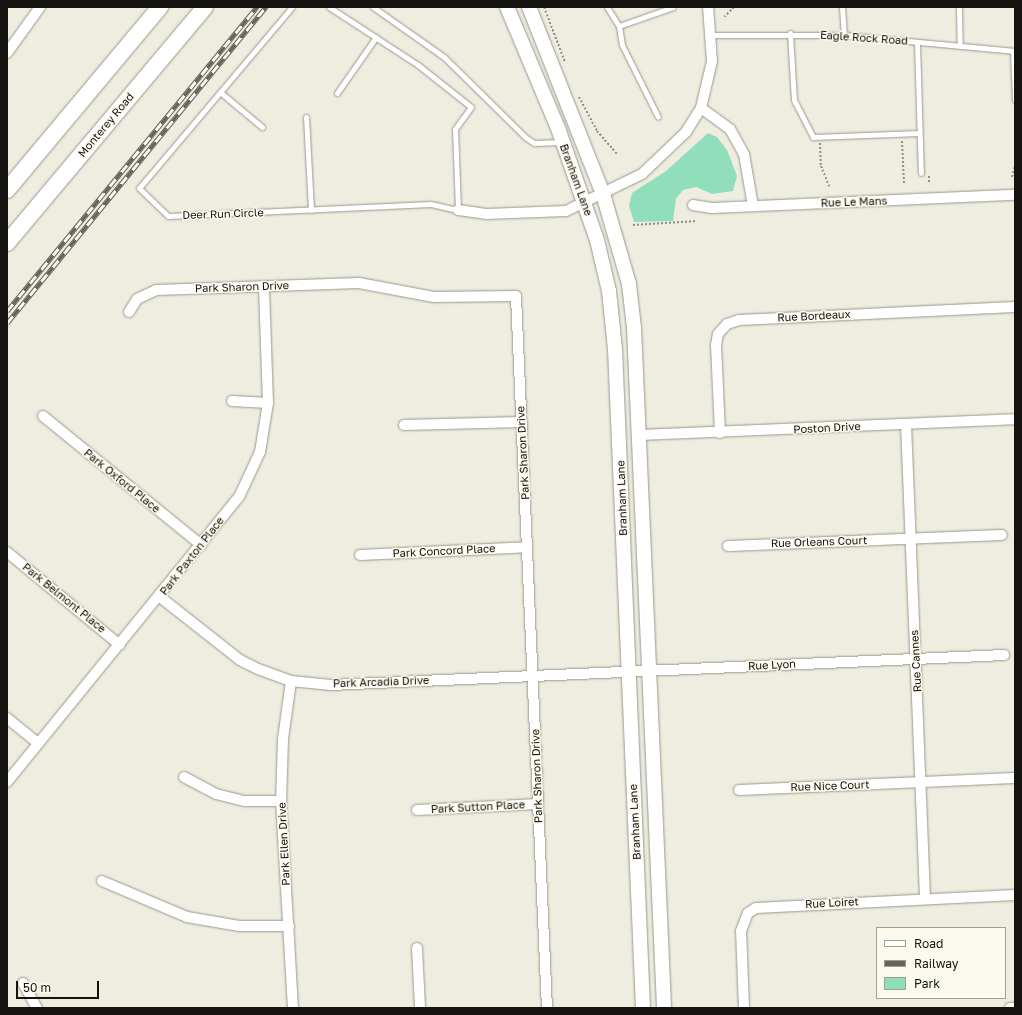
<!DOCTYPE html>
<html>
<head>
<meta charset="utf-8">
<style>
	body { margin:0 }
	#map { position:relative; width:1022px; height:1015px; overflow:hidden; background:#efede0; font-family:"Golos Text",sans-serif }
	div>[style] { position:absolute }
	[style*='--x'] { left:calc(var(--x)*1px); top:calc(var(--y)*1px); width:calc(var(--w)*1px); rotate:calc(var(--a)*1deg) }
	.green>* { inset:0; background:#91debc }
	.path>* { height:2px; margin-top:-1px; transform-origin:0; background:repeating-linear-gradient(90deg,#8f8d84 0 2px,transparent 0 4px) }
	.roads { filter:drop-shadow(0 0 1px #99978c) drop-shadow(0 0 1px #99978c) }
	.lane>* { height:5px; margin:-2.5px; padding:0 2.5px; transform-origin:2.5px; border-radius:2.5px; background:#fff }
	.street>* { height:10px; margin:-5px; padding:0 5px; transform-origin:5px; border-radius:5px; background:#fff }
	.secondary>* { height:14px; margin:-7px; padding:0 7px; transform-origin:7px; border-radius:7px; background:#fff }
	.primary>* { height:16px; margin:-8px; padding:0 8px; transform-origin:8px; border-radius:8px; background:#fff }
	.rail>* { height:4.5px; margin-top:-2.25px; transform-origin:0; background:repeating-linear-gradient(90deg,#fcfaee 0 9px,#65645c 0 18px); box-sizing:border-box; border-block:1px solid #65645c }
	span { translate:-50% -50%; white-space:nowrap; text-align:center; line-height:1.15; -webkit-text-stroke:3px #fcfaee; paint-order:stroke }
	.street-label { font-size:11px; color:#14130f }
	.frame { position:absolute; inset:0; border:8px solid #14130f; pointer-events:none }
	.legend { position:absolute; left:876px; top:927px; width:130px; height:72px; box-sizing:border-box; background:#fcfaee; border:1px solid #9f9e95; margin:0; padding:5px 7px; list-style:none; font-size:12px; color:#14130f }
	.legend li { display:flex; align-items:center; gap:8px; height:20px }
	.legend b { width:20px; border:1px solid #9f9e95 }
	.scale { position:absolute; left:16px; top:981px; width:83px; height:18px; box-sizing:border-box; border:2px solid #14130f; border-top:0; padding-left:5px; font-size:12px; line-height:14px; white-space:nowrap; color:#14130f; -webkit-text-stroke:3px #fcfaee; paint-order:stroke }
</style>
</head>
<body>
<div id="map">
	<div class="green">
		<i style="clip-path:polygon(708px 133px,717px 137px,727px 150px,737px 176px,733px 191px,712px 194px,696px 187px,683px 190px,676px 199px,673px 221px,634px 222px,629px 206px,632px 193px,666px 171px)"></i>
	</div>
	<div class="path">
		<i style="--x:544;--y:7;--w:59;--a:69.1"></i>
		<i style="--x:724;--y:17;--w:14;--a:-45"></i>
		<i style="--x:579;--y:97;--w:38;--a:62"></i>
		<i style="--x:597;--y:131;--w:30;--a:49"></i>
		<i style="--x:902;--y:141;--w:43;--a:87.3"></i>
		<i style="--x:820;--y:143;--w:23;--a:88"></i>
		<i style="--x:821;--y:166;--w:22;--a:68"></i>
		<i style="--x:929;--y:176;--w:7;--a:90"></i>
		<i style="--x:1012;--y:177;--w:11;--a:-75"></i>
		<i style="--x:633;--y:225;--w:64;--a:-3.6"></i>
	</div>
	<div class="roads">
		<div class="lane">
			<i style="--x:292;--y:7;--w:237;--a:130.2"></i>
			<i style="--x:139;--y:188;--w:40;--a:44"></i>
			<i style="--x:168;--y:216;--w:263;--a:-2.6"></i>
			<i style="--x:431;--y:204;--w:28;--a:13"></i>
			<i style="--x:458;--y:210;--w:81;--a:-92.1"></i>
			<i style="--x:455;--y:129;--w:27;--a:-54"></i>
			<i style="--x:471;--y:107;--w:68;--a:-141.6"></i>
			<i style="--x:418;--y:65;--w:106;--a:-146.9"></i>
			<i style="--x:373;--y:7;--w:87;--a:35.2"></i>
			<i style="--x:444;--y:57;--w:114;--a:44.6"></i>
			<i style="--x:525;--y:137;--w:11;--a:34"></i>
			<i style="--x:534;--y:143;--w:27;--a:-2"></i>
			<i style="--x:607;--y:7;--w:22;--a:58"></i>
			<i style="--x:619;--y:26;--w:19;--a:81"></i>
			<i style="--x:622;--y:45;--w:80;--a:63.4"></i>
			<i style="--x:842;--y:7;--w:28;--a:86"></i>
			<i style="--x:959;--y:7;--w:39;--a:89"></i>
			<i style="--x:619;--y:26;--w:57;--a:-19.4"></i>
			<i style="--x:790;--y:33;--w:67;--a:86.6"></i>
			<i style="--x:794;--y:100;--w:42;--a:62.8"></i>
			<i style="--x:813;--y:137;--w:106;--a:-2.2"></i>
			<i style="--x:713;--y:35;--w:131;--a:0"></i>
			<i style="--x:844;--y:35;--w:172;--a:5.3"></i>
			<i style="--x:917;--y:42;--w:131;--a:88.3"></i>
			<i style="--x:1013;--y:51;--w:49;--a:87.7"></i>
			<i style="--x:220;--y:92;--w:55;--a:39.8"></i>
			<i style="--x:337;--y:93;--w:68;--a:-55.1"></i>
			<i style="--x:306;--y:117;--w:93;--a:86.9"></i>
		</div>
		<div class="street">
			<i style="--x:7;--y:53;--w:57;--a:-54.3"></i>
			<i style="--x:701;--y:108;--w:36;--a:36"></i>
			<i style="--x:730;--y:129;--w:29;--a:61"></i>
			<i style="--x:744;--y:154;--w:53;--a:80.2"></i>
			<i style="--x:693;--y:205;--w:19;--a:9"></i>
			<i style="--x:712;--y:208;--w:303;--a:-2.5"></i>
			<i style="--x:458;--y:210;--w:28;--a:8"></i>
			<i style="--x:486;--y:214;--w:80;--a:-2.1"></i>
			<i style="--x:566;--y:211;--w:85;--a:-26"></i>
			<i style="--x:642;--y:174;--w:61;--a:-43.7"></i>
			<i style="--x:686;--y:132;--w:28;--a:-58"></i>
			<i style="--x:701;--y:108;--w:48;--a:-76.8"></i>
			<i style="--x:712;--y:61;--w:54;--a:-94.2"></i>
			<i style="--x:129;--y:312;--w:15;--a:-58"></i>
			<i style="--x:137;--y:299;--w:21;--a:-25"></i>
			<i style="--x:156;--y:290;--w:203;--a:-2"></i>
			<i style="--x:359;--y:283;--w:76;--a:10.6"></i>
			<i style="--x:434;--y:297;--w:82;--a:-0.7"></i>
			<i style="--x:516;--y:296;--w:713;--a:87.51"></i>
			<i style="--x:232;--y:401;--w:36;--a:3"></i>
			<i style="--x:43;--y:416;--w:204;--a:39.2"></i>
			<i style="--x:906;--y:424;--w:475;--a:87.7"></i>
			<i style="--x:404;--y:425;--w:118;--a:-1.5"></i>
			<i style="--x:720;--y:433;--w:88;--a:-92.6"></i>
			<i style="--x:716;--y:345;--w:11;--a:-80"></i>
			<i style="--x:718;--y:334;--w:13;--a:-48"></i>
			<i style="--x:727;--y:324;--w:13;--a:-18"></i>
			<i style="--x:739;--y:320;--w:276;--a:-2.7"></i>
			<i style="--x:639;--y:435;--w:376;--a:-2.4"></i>
			<i style="--x:728;--y:546;--w:274;--a:-2.3"></i>
			<i style="--x:7;--y:552;--w:146;--a:39.5"></i>
			<i style="--x:360;--y:555;--w:167;--a:-2.7"></i>
			<i style="--x:160;--y:597;--w:102;--a:38.2"></i>
			<i style="--x:240;--y:660;--w:20;--a:27"></i>
			<i style="--x:258;--y:669;--w:35;--a:20"></i>
			<i style="--x:291;--y:681;--w:40;--a:5.7"></i>
			<i style="--x:331;--y:685;--w:674;--a:-2.55"></i>
			<i style="--x:291;--y:681;--w:59;--a:97.9"></i>
			<i style="--x:283;--y:739;--w:62;--a:91.8"></i>
			<i style="--x:281;--y:801;--w:207;--a:86.7"></i>
			<i style="--x:7;--y:718;--w:40;--a:39"></i>
			<i style="--x:184;--y:777;--w:36;--a:28"></i>
			<i style="--x:216;--y:794;--w:29;--a:14"></i>
			<i style="--x:244;--y:801;--w:37;--a:0"></i>
			<i style="--x:7;--y:782;--w:367;--a:-50.9"></i>
			<i style="--x:239;--y:497;--w:50;--a:-65"></i>
			<i style="--x:260;--y:452;--w:50;--a:-80.7"></i>
			<i style="--x:268;--y:403;--w:117;--a:-92"></i>
			<i style="--x:739;--y:790;--w:276;--a:-2.5"></i>
			<i style="--x:417;--y:810;--w:121;--a:-2.8"></i>
			<i style="--x:102;--y:881;--w:92;--a:23"></i>
			<i style="--x:187;--y:917;--w:53;--a:9.8"></i>
			<i style="--x:239;--y:926;--w:50;--a:0"></i>
			<i style="--x:417;--y:948;--w:60;--a:87.1"></i>
			<i style="--x:23;--y:983;--w:29;--a:61"></i>
			<i style="--x:744;--y:1008;--w:77;--a:-92.2"></i>
			<i style="--x:741;--y:931;--w:19;--a:-69"></i>
			<i style="--x:748;--y:913;--w:9;--a:-32"></i>
			<i style="--x:756;--y:908;--w:259;--a:-2.9"></i>
			<i style="--x:1010;--y:1008;--w:5;--a:0"></i>
		</div>
		<div class="secondary">
			<i style="--x:507;--y:7;--w:134;--a:67.2"></i>
			<i style="--x:559;--y:131;--w:115;--a:70.8"></i>
			<i style="--x:597;--y:240;--w:52;--a:76.8"></i>
			<i style="--x:609;--y:291;--w:58;--a:84.1"></i>
			<i style="--x:615;--y:349;--w:660;--a:87.57"></i>
			<i style="--x:529;--y:7;--w:201;--a:68.4"></i>
			<i style="--x:603;--y:194;--w:94;--a:73.9"></i>
			<i style="--x:629;--y:284;--w:44;--a:83.5"></i>
			<i style="--x:634;--y:328;--w:681;--a:87.47"></i>
		</div>
		<div class="primary">
			<i style="--x:7;--y:190;--w:239;--a:-50.1"></i>
			<i style="--x:7;--y:243;--w:308;--a:-50"></i>
		</div>
	</div>
	<div class="rail">
		<i style="--x:7;--y:311;--w:394;--a:-50.6"></i>
		<i style="--x:7;--y:323;--w:409;--a:-50.7"></i>
	</div>
	<div class="street-label">
		<span style="left:864px;top:38px;rotate:4deg">Eagle Rock Road</span>
		<span style="left:106px;top:125px;rotate:-50deg">Monterey Road</span>
		<span style="left:576px;top:180px;rotate:70deg">Branham Lane</span>
		<span style="left:854px;top:202px;rotate:-2deg">Rue Le Mans</span>
		<span style="left:223px;top:214px;rotate:-2deg">Deer Run Circle</span>
		<span style="left:242px;top:287px;rotate:-2deg">Park Sharon Drive</span>
		<span style="left:814px;top:316px;rotate:-3deg">Rue Bordeaux</span>
		<span style="left:827px;top:428px;rotate:-3deg">Poston Drive</span>
		<span style="left:523px;top:453px;rotate:-93deg">Park Sharon Drive</span>
		<span style="left:122px;top:481px;rotate:39deg">Park Oxford Place</span>
		<span style="left:622px;top:498px;rotate:-92deg">Branham Lane</span>
		<span style="left:819px;top:542px;rotate:-2deg">Rue Orleans Court</span>
		<span style="left:444px;top:551px;rotate:-3deg">Park Concord Place</span>
		<span style="left:192px;top:556px;rotate:-52deg">Park Paxton Place</span>
		<span style="left:64px;top:598px;rotate:39deg">Park Belmont Place</span>
		<span style="left:916px;top:661px;rotate:-93deg">Rue Cannes</span>
		<span style="left:772px;top:665px;rotate:-3deg">Rue Lyon</span>
		<span style="left:381px;top:682px;rotate:-2deg">Park Arcadia Drive</span>
		<span style="left:537px;top:776px;rotate:-92deg">Park Sharon Drive</span>
		<span style="left:830px;top:786px;rotate:-2deg">Rue Nice Court</span>
		<span style="left:478px;top:807px;rotate:-3deg">Park Sutton Place</span>
		<span style="left:635px;top:822px;rotate:-93deg">Branham Lane</span>
		<span style="left:284px;top:844px;rotate:-93deg">Park Ellen Drive</span>
		<span style="left:832px;top:903px;rotate:-3deg">Rue Loiret</span>
	</div>
	<div class="frame"></div>
	<ul class="legend">
	<li><b style="height:5px;background:#fff"></b>Road</li>
	<li><b style="height:5px;background:#65645c"></b>Railway</li>
	<li><b style="height:11px;background:#91debc"></b>Park</li>
	</ul>
	<div class="scale">50 m</div>
</div>
</body>
</html>
